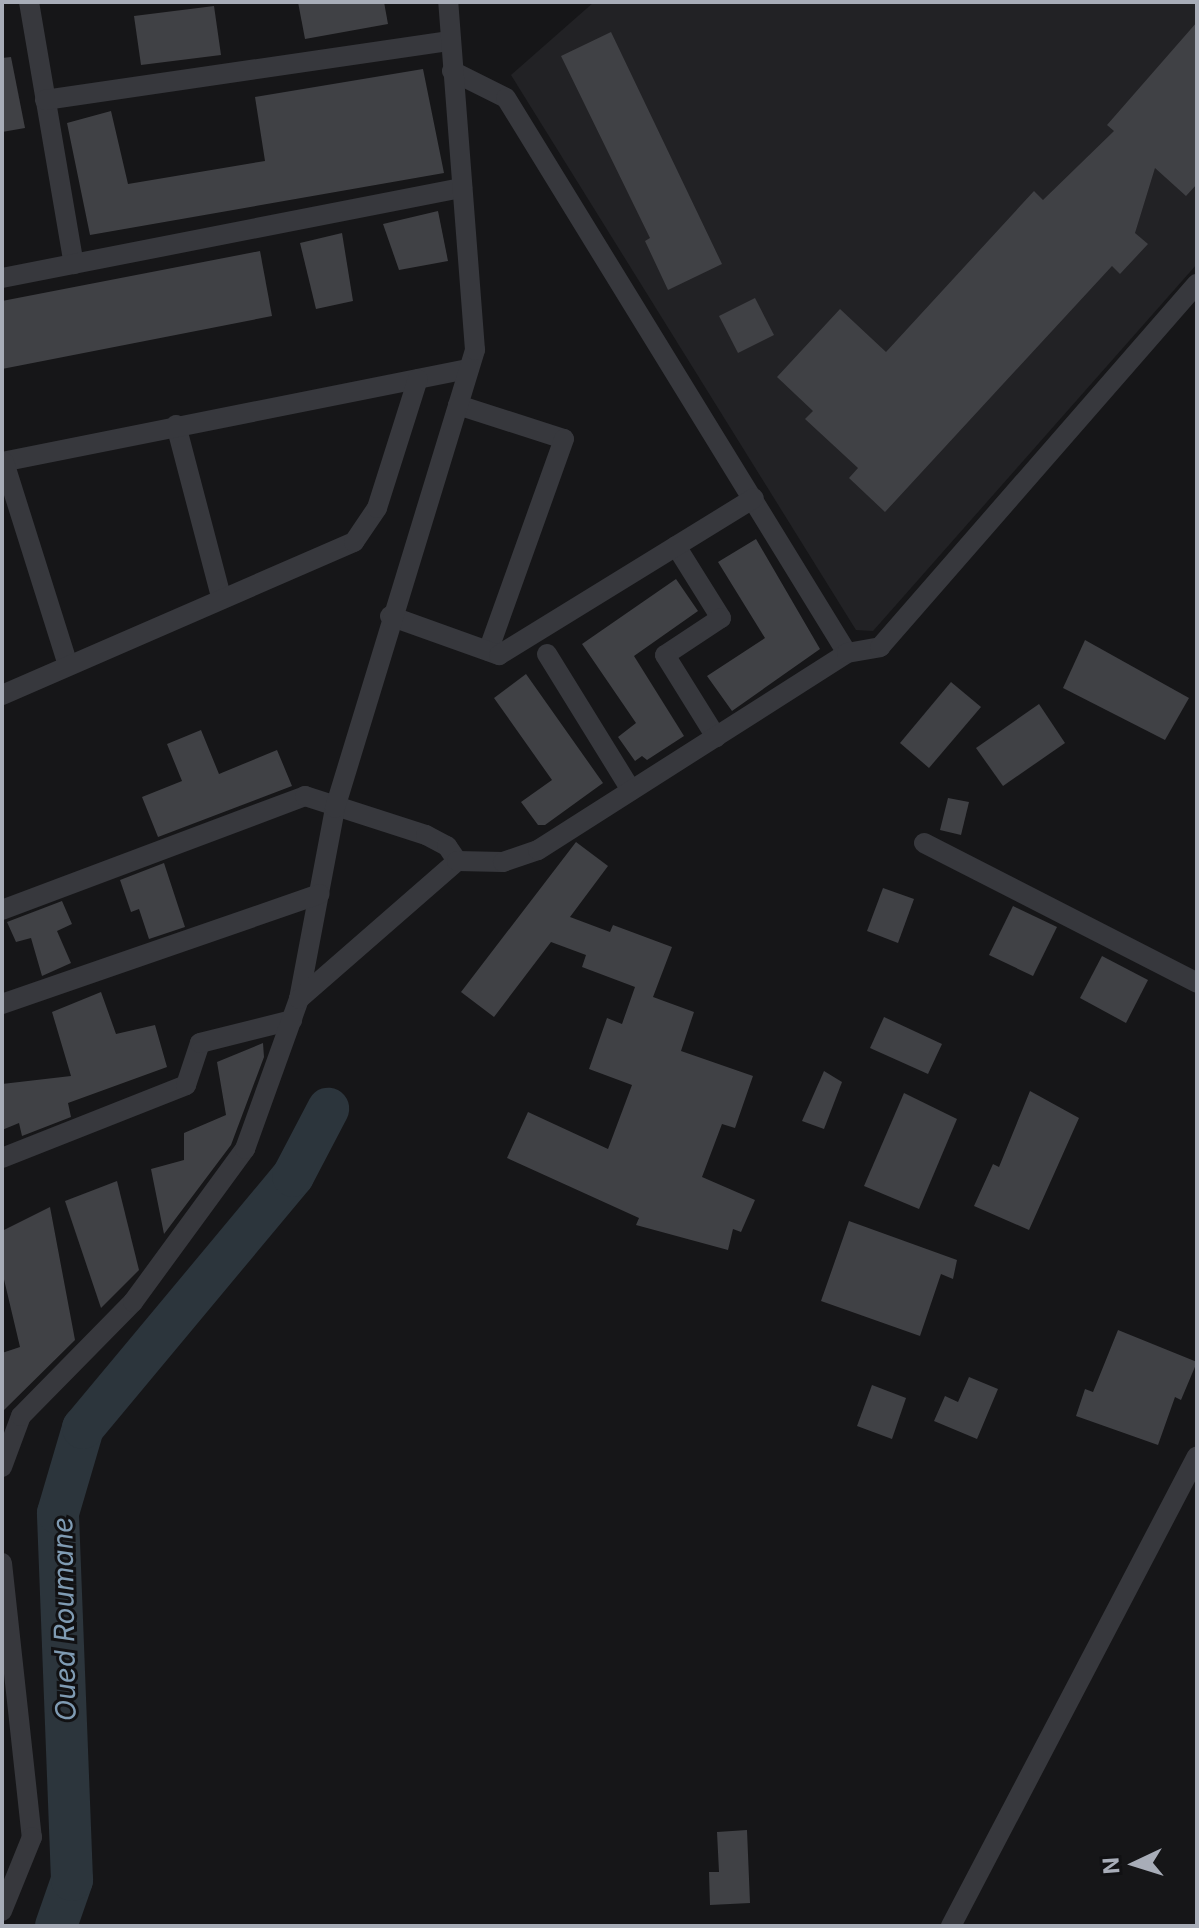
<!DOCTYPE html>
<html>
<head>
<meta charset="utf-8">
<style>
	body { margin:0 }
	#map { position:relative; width:1199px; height:1928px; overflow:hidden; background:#161618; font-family:Inter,sans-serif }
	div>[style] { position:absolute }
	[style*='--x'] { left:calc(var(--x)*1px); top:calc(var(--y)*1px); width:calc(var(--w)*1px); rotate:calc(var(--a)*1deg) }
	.built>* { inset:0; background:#222225 }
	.river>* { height:42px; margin:-21px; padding:0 21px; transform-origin:21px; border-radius:21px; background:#2c353c }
	.building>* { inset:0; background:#404145 }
	.minor>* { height:20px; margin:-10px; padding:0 10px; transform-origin:10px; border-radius:10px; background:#37383d }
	span { translate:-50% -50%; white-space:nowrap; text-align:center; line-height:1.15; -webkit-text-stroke:6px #111113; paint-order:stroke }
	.water-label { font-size:28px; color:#7f9bb3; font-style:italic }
	.frame { position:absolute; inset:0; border:4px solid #a8adb8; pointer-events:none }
	.north { position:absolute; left:1095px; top:1824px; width:80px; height:80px; -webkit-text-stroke:6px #111113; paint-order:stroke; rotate:266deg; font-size:22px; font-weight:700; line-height:32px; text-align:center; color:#a8adb8 }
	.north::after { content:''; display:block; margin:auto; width:28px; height:36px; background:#a8adb8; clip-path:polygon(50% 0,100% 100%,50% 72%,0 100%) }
</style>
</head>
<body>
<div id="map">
	<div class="built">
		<i style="clip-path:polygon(594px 2px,1197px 2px,1197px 264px,873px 631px,856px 630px,511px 75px)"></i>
	</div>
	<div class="river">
		<i style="--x:56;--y:1926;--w:49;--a:-70.8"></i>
		<i style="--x:72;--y:1880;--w:367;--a:-92.2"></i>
		<i style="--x:58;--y:1513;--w:89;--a:-73.6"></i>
		<i style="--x:83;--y:1428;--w:328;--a:-50.2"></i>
		<i style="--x:293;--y:1176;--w:76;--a:-62.4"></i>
	</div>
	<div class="building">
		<i style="clip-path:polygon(298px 2px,384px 2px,388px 24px,305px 39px)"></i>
		<i style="clip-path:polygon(214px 6px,221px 55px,141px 65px,134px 16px)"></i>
		<i style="clip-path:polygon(1197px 22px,1197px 184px,1186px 196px,1155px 168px,1135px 233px,1148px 244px,1120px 274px,1112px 266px,885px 512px,849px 478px,858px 468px,805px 419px,813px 411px,777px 377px,840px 309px,886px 352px,1034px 191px,1043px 200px,1114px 131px,1107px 125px)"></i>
		<i style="clip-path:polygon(611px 32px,722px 264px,668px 290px,645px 241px,650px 238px,561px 56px)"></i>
		<i style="clip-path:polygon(11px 57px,25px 128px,2px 132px,2px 58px)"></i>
		<i style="clip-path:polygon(423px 69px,444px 173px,90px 235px,67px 123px,111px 111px,128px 184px,265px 161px,255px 97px)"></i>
		<i style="clip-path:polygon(438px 211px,448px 261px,399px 270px,383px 224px)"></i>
		<i style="clip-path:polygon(342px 233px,353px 301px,316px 309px,300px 243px)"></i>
		<i style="clip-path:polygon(260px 251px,272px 316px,2px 369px,2px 301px)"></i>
		<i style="clip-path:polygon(755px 298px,774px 335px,738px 353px,719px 316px)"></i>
		<i style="clip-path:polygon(756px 539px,820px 649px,732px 711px,707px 676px,765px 638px,718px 562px)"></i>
		<i style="clip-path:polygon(676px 579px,698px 611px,634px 656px,684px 736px,647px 760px,642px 756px,635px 761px,618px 737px,636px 723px,582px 644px)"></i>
		<i style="clip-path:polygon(1085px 640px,1189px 698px,1165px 740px,1063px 688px)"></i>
		<i style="clip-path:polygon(526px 674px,603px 783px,545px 825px,538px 825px,521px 802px,552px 780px,494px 698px)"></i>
		<i style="clip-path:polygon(951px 682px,981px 707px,929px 768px,900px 743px)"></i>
		<i style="clip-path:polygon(1039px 704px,1065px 743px,1003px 786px,976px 748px)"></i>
		<i style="clip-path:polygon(201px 730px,219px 774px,277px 750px,292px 786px,158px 837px,142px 797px,182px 781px,167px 744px)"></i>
		<i style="clip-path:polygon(948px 798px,969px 802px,961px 835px,940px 830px)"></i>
		<i style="clip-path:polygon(576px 842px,608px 866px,570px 917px,610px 932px,613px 925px,672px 947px,653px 997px,694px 1012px,681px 1051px,753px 1076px,735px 1128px,722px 1124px,702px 1177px,755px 1200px,741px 1232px,733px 1229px,728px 1250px,636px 1225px,639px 1218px,507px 1158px,528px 1112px,608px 1149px,632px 1085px,589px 1069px,607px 1018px,622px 1024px,635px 987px,582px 967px,586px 955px,551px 942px,494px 1017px,461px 992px)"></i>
		<i style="clip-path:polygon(164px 863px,185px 927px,149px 939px,139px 909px,131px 912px,120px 880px)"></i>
		<i style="clip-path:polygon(883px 888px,914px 899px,898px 943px,867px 931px)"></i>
		<i style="clip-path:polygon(62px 901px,72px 924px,57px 931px,71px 963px,42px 976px,31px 938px,16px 942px,7px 922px)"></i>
		<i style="clip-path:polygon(1013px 906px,1057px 927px,1033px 976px,989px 955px)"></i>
		<i style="clip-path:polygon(1102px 956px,1148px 980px,1126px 1023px,1080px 998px)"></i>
		<i style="clip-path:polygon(101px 992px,116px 1034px,155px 1025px,167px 1067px,68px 1103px,71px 1117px,22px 1136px,19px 1123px,2px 1130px,2px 1084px,71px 1076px,52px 1012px)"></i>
		<i style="clip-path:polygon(884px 1017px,942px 1044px,928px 1074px,870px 1048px)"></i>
		<i style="clip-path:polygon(263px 1043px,264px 1057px,231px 1145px,164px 1234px,151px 1169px,184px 1160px,184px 1133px,226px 1115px,217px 1062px)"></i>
		<i style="clip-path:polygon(824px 1071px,842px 1082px,824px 1129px,802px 1121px)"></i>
		<i style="clip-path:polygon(1030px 1091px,1079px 1118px,1029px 1230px,974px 1206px,993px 1164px,999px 1167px)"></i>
		<i style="clip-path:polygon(904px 1093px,957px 1119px,919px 1209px,864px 1186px)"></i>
		<i style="clip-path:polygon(117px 1181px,139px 1270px,101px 1308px,65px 1201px)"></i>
		<i style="clip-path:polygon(50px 1207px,75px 1340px,2px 1412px,2px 1353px,20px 1347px,2px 1271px,2px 1231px)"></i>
		<i style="clip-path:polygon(849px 1221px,957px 1260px,953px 1279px,941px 1274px,920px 1336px,821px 1301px)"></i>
		<i style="clip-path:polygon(1118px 1330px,1197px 1362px,1181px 1400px,1175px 1397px,1158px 1445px,1076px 1416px,1085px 1389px,1093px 1392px)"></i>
		<i style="clip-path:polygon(969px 1377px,998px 1389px,977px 1439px,934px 1421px,945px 1396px,958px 1402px)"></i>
		<i style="clip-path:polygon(872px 1385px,906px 1398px,892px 1439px,857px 1426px)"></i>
		<i style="clip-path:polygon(747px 1830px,750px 1903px,710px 1905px,709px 1872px,719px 1872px,717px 1832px)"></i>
	</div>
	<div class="minor">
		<i style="--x:29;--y:2;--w:266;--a:80.3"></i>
		<i style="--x:452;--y:71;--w:60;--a:26.6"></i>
		<i style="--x:506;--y:98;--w:651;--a:58.43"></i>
		<i style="--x:45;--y:100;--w:409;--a:-8.3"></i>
		<i style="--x:2;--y:278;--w:469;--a:-11.1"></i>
		<i style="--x:458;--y:405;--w:111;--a:17.8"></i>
		<i style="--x:564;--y:439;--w:225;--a:109.7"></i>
		<i style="--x:176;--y:425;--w:177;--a:75.3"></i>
		<i style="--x:2;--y:462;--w:476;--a:-11.3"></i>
		<i style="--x:4;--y:462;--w:213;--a:72.5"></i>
		<i style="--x:676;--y:546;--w:85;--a:58"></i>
		<i style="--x:721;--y:618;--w:67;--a:146.5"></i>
		<i style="--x:665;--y:655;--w:97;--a:58.1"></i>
		<i style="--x:390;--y:616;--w:116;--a:19.7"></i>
		<i style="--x:499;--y:655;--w:299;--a:-31.6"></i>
		<i style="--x:547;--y:654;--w:160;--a:58.3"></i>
		<i style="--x:2;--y:695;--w:384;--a:-23.5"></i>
		<i style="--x:354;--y:542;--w:41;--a:-55.9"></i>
		<i style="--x:377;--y:508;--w:135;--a:-72.4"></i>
		<i style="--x:924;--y:843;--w:307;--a:27.1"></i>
		<i style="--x:2;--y:910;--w:324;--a:-20.6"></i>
		<i style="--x:305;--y:796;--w:127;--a:17.9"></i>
		<i style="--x:426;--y:835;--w:24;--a:28"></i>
		<i style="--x:447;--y:846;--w:18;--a:56"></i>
		<i style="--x:299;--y:999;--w:194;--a:-79.3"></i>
		<i style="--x:335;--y:808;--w:479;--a:-73"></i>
		<i style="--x:475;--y:350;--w:349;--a:-94.4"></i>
		<i style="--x:2;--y:1004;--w:336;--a:-19.1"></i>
		<i style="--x:2;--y:1158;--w:198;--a:-21.6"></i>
		<i style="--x:186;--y:1085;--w:44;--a:-71.6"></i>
		<i style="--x:200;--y:1043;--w:95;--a:-14"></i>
		<i style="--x:2;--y:1467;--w:54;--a:-69.6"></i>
		<i style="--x:21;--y:1416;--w:160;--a:-45.5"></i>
		<i style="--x:133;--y:1302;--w:190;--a:-53.8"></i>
		<i style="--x:245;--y:1149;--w:159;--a:-70.2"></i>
		<i style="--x:299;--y:999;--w:210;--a:-41.1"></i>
		<i style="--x:457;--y:861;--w:46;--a:1.2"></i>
		<i style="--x:503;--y:862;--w:37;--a:-19"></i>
		<i style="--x:538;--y:850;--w:366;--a:-32.5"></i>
		<i style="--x:847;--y:653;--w:34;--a:-10"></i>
		<i style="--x:880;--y:647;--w:482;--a:-48.9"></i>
		<i style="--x:2;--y:1563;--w:276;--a:83.8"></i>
		<i style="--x:32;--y:1837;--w:80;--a:112.1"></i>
		<i style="--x:951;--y:1926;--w:530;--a:-62.37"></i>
	</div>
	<div class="water-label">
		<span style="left:64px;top:1619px;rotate:-91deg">Oued Roumane</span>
	</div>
	<div class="frame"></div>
	<div class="north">N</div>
</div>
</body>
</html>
